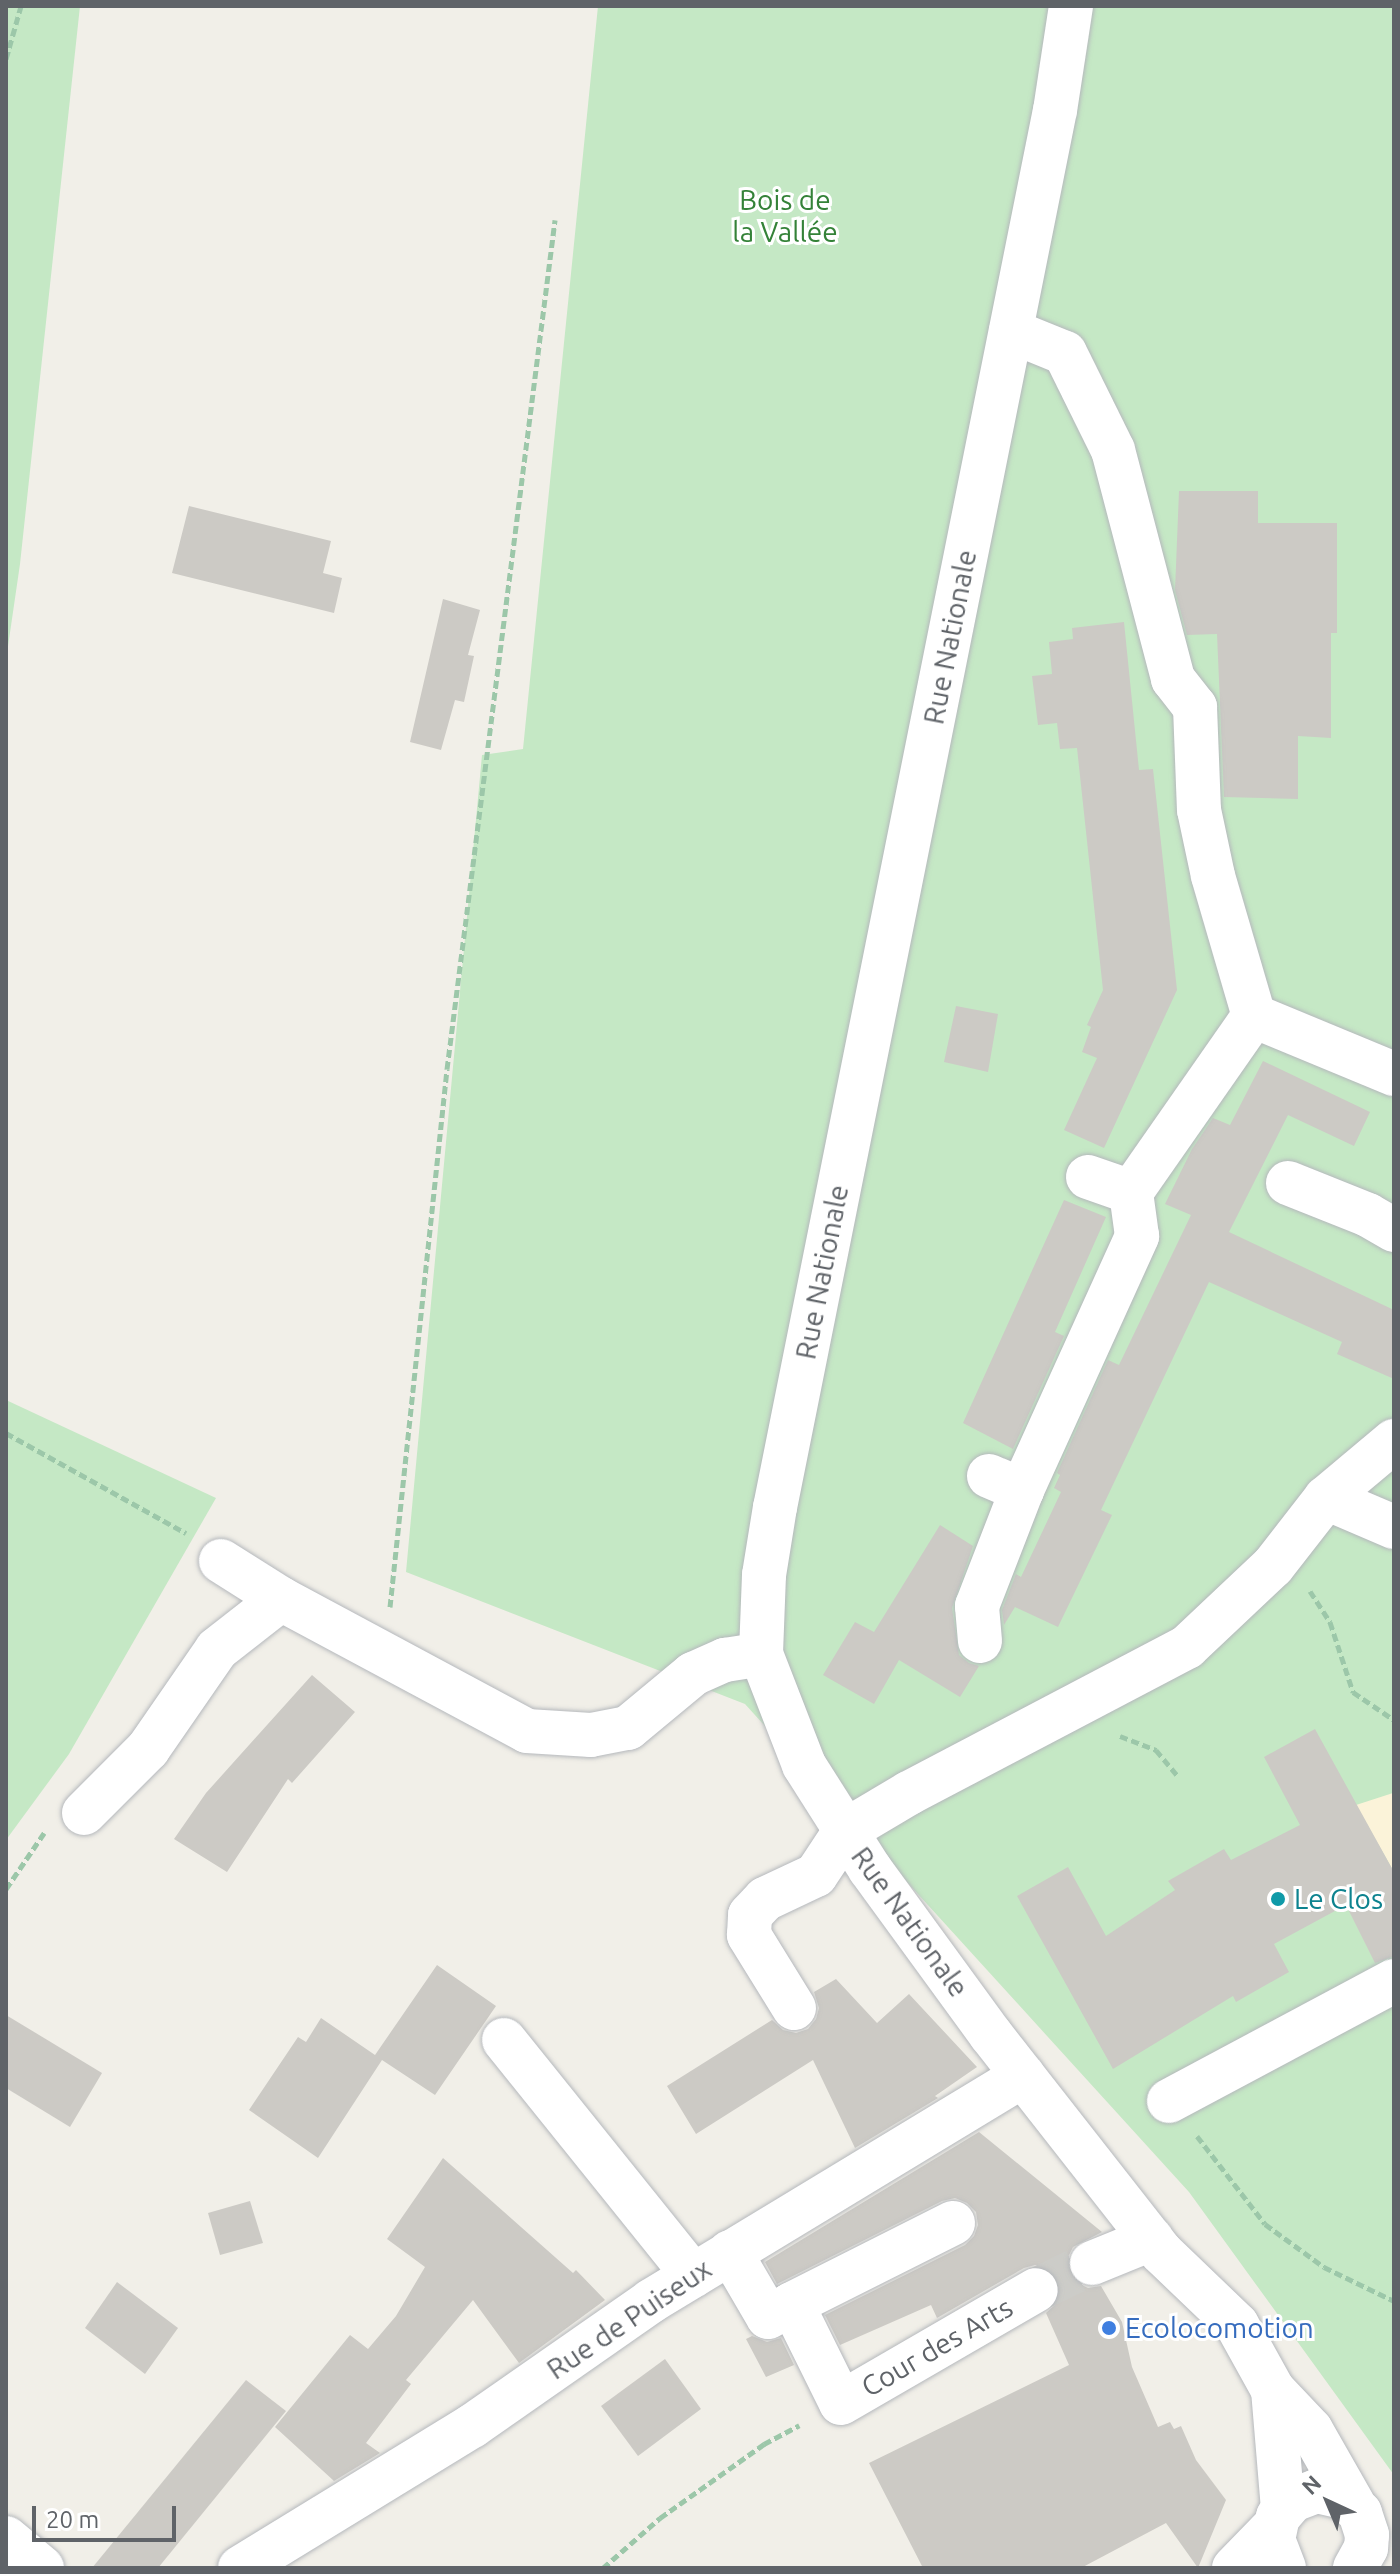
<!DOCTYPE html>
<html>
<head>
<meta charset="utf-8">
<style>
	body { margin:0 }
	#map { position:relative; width:1400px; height:2574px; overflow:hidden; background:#f1efe8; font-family:Ubuntu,sans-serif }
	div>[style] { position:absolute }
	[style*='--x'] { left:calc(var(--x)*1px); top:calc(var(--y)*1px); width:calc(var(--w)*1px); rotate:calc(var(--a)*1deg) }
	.green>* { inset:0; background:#c5e8c5 }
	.sand>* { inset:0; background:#fbf3d9 }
	.building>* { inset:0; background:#cccac5 }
	.minor-tunnel>* { height:44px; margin-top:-22px; transform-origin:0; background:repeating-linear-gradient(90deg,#ccccc8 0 44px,transparent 0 66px) }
	.path>* { height:5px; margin-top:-2.5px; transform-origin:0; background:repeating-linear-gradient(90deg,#9cc7a9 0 8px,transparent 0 12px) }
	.roads { filter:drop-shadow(0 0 2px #b5b8bc) drop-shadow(0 0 2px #b5b8bc) }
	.minor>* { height:44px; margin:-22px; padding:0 22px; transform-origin:22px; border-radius:22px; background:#fff }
	.dots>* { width:22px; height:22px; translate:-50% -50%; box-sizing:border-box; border:4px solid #fff; border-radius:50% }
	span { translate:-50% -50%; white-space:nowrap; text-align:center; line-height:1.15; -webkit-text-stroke:6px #fff; paint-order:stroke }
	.park-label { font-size:28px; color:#348238 }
	.street-label { font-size:28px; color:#5f6368 }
	.culture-label { font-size:28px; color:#0d838f }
	.left { translate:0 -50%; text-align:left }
	.shop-label { font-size:28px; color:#366cbe }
	.frame { position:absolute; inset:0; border:8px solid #5f6368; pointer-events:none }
	.north { position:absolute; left:1288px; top:2462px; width:80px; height:80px; -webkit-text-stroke:6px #fff; paint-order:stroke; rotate:316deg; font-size:22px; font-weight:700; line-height:32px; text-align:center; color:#5f6368 }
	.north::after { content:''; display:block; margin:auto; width:28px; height:36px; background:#5f6368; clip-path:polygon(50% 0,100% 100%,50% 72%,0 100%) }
	.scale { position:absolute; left:32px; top:2506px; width:144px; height:36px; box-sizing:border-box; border:4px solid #5f6368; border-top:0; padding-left:10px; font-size:24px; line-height:28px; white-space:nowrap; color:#5f6368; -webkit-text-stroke:6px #fff; paint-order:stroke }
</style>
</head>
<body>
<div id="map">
	<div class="green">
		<i style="clip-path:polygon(6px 6px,80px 6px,20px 564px,6px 660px)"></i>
		<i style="clip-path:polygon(598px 6px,1394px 6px,1394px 2475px,1189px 2192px,745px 1704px,406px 1572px,482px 755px,523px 749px)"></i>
		<i style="clip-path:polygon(6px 1400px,216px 1498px,69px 1754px,6px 1840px)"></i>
	</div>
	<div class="sand">
		<i style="clip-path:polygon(1394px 1777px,1394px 1872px,1356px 1805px,1393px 1793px)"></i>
	</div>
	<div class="building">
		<i style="clip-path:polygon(1179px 491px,1258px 491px,1258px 523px,1337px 523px,1337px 633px,1331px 633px,1331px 738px,1298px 736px,1298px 799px,1224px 797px,1217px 634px,1187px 635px,1175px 590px)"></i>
		<i style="clip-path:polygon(189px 506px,331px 541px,323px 573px,342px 578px,334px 613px,172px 573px)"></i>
		<i style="clip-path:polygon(443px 599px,480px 610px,468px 655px,474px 656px,464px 702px,455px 700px,441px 750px,410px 742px)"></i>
		<i style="clip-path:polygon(1124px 622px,1139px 770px,1153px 769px,1177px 990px,1104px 1148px,1064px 1130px,1097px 1058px,1082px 1052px,1091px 1027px,1087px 1025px,1103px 990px,1077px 748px,1060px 749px,1057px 723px,1038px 725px,1032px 676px,1052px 674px,1049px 642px,1073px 639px,1072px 628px)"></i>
		<i style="clip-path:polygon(956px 1006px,998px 1014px,988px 1072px,944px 1062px)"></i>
		<i style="clip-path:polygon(1263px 1061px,1370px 1112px,1354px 1146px,1288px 1115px,1229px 1232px,1394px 1310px,1394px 1379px,1337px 1354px,1342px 1342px,1209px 1282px,1101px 1510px,1112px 1515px,1058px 1627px,1015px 1607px,1004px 1625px,1002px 1610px,1016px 1574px,1021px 1577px,1061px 1492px,1054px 1488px,1060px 1475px,1057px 1473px,1108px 1360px,1119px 1365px,1191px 1215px,1165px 1204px,1192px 1149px,1213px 1118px,1230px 1125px)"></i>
		<i style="clip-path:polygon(1064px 1200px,1106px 1217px,1055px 1332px,1064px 1336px,1013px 1449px,963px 1423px)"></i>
		<i style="clip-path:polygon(940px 1525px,973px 1546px,952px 1608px,959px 1655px,969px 1663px,979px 1666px,960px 1697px,899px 1660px,874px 1704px,823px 1675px,855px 1622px,874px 1632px)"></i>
		<i style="clip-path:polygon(312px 1675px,355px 1712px,292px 1783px,288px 1779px,227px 1872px,174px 1839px,206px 1793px)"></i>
		<i style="clip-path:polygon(1315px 1729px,1394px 1872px,1394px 1956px,1375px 1963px,1346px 1905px,1274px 1944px,1289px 1972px,1236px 2002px,1233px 1996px,1113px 2069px,1017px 1896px,1068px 1867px,1106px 1936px,1175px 1890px,1168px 1881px,1224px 1849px,1231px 1860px,1300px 1825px,1264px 1757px)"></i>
		<i style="clip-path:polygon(437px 1965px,496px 2006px,435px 2095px,382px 2060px,318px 2158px,249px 2110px,298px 2037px,306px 2042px,321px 2018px,375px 2055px)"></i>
		<i style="clip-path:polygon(836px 1979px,877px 2023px,909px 1994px,977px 2067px,935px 2096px,938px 2098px,855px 2148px,813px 2060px,696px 2134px,667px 2086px,772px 2020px,783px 2030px,796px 2033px,808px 2029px,816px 2019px,819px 2008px,814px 1992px)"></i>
		<i style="clip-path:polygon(6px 2015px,102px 2073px,70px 2127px,6px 2088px)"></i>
		<i style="clip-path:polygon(979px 2132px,1102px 2232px,1073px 2247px,1067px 2259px,1069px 2273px,1076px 2282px,1088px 2288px,1101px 2286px,1122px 2322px,1132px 2367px,1158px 2427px,1170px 2422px,1174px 2429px,1181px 2426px,1196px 2460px,1226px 2500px,1198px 2568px,1166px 2523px,1081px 2568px,923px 2568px,869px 2463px,1069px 2365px,1046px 2313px,1058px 2302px,1061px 2289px,1058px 2278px,1048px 2268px,1035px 2265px,1024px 2268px,937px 2318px,931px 2305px,840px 2345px,825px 2315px,965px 2245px,974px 2236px,978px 2225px,976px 2212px,967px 2203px,955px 2198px,942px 2201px,777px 2284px,765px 2262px)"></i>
		<i style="clip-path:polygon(443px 2158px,573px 2273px,576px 2270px,605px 2300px,519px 2363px,473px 2300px,406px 2380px,411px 2384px,366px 2443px,380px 2453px,334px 2481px,275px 2427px,350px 2335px,368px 2349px,396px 2316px,425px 2267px,387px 2239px)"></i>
		<i style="clip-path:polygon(250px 2201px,263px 2243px,220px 2255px,208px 2213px)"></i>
		<i style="clip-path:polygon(117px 2282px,178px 2328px,145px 2374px,85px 2328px)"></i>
		<i style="clip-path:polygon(752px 2336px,767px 2342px,781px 2338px,794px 2365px,766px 2377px,746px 2339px)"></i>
		<i style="clip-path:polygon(665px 2359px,701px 2409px,638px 2456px,601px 2406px)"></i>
		<i style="clip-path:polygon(246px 2380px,286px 2411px,158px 2568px,92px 2568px)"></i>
	</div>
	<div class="minor-tunnel">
		<i style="--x:1036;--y:2290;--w:62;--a:-25.7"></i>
	</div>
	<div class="path">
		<i style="--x:6;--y:59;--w:55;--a:-74.2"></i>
		<i style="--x:6;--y:1433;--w:206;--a:29.1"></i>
		<i style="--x:1310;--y:1591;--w:37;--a:57"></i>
		<i style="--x:1330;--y:1622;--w:74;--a:71.8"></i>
		<i style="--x:1353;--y:1692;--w:50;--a:34.3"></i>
		<i style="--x:390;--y:1607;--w:541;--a:-83.95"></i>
		<i style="--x:447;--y:1069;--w:856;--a:-82.75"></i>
		<i style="--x:1120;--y:1736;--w:39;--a:21"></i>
		<i style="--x:1156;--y:1750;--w:35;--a:50"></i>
		<i style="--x:6;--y:1889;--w:68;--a:-55.8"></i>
		<i style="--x:1197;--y:2136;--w:111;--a:52.3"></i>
		<i style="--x:1265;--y:2224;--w:73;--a:36.1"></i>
		<i style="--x:1324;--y:2267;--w:78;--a:25.9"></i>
		<i style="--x:603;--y:2568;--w:76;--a:-41.3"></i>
		<i style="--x:660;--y:2518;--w:128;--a:-35.4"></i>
		<i style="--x:764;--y:2444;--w:40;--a:-28"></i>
	</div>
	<div class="roads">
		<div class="minor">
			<i style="--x:1071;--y:6;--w:105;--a:98.7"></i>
			<i style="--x:1055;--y:110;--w:1425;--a:101.33"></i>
			<i style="--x:775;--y:1507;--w:69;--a:99.2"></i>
			<i style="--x:764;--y:1575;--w:79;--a:92.2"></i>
			<i style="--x:761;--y:1654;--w:119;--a:68.8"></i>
			<i style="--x:804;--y:1765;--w:123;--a:57.6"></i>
			<i style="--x:870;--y:1869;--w:205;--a:53.9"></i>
			<i style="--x:991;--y:2035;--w:276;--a:51.9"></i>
			<i style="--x:1161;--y:2252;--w:105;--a:43.8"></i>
			<i style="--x:1237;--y:2325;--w:74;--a:61"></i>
			<i style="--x:1273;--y:2390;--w:55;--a:46.5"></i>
			<i style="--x:1311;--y:2430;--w:85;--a:60.4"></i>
			<i style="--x:1011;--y:331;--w:58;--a:22.2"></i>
			<i style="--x:1065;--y:353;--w:108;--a:63.7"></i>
			<i style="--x:1113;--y:450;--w:237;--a:75.3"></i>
			<i style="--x:1173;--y:679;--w:36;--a:52"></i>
			<i style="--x:1195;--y:707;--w:103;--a:87.8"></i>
			<i style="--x:1199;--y:810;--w:67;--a:78"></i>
			<i style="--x:1213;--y:876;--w:146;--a:73.7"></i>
			<i style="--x:1088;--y:1177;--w:46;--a:19.2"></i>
			<i style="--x:1288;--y:1183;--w:86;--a:21.8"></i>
			<i style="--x:1368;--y:1215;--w:30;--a:30"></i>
			<i style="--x:989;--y:1476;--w:36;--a:23"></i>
			<i style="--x:1022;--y:1490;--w:279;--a:-65.6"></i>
			<i style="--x:1137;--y:1236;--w:44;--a:-97.8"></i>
			<i style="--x:1131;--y:1192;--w:215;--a:-55.1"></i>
			<i style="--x:1254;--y:1016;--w:152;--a:22.5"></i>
			<i style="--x:1326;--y:1498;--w:74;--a:23.1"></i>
			<i style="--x:221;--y:1561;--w:71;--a:32.3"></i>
			<i style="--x:281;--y:1599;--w:279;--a:28.2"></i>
			<i style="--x:527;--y:1731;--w:64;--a:3.6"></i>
			<i style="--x:591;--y:1735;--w:38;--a:-11"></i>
			<i style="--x:628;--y:1728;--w:85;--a:-39.7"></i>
			<i style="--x:693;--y:1674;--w:35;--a:-24"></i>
			<i style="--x:725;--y:1660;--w:36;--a:-9"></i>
			<i style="--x:980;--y:1641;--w:35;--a:-95"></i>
			<i style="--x:977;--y:1606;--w:124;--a:-68.8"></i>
			<i style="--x:84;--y:1813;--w:91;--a:-45"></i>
			<i style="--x:148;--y:1749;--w:121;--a:-55.4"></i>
			<i style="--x:217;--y:1649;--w:81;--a:-38"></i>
			<i style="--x:794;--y:2008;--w:86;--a:-121.7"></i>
			<i style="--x:749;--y:1935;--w:20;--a:-87"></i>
			<i style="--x:750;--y:1915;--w:22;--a:-47"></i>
			<i style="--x:765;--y:1899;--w:56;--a:-25.2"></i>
			<i style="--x:816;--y:1875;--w:53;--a:-56.6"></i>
			<i style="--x:845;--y:1831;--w:74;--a:-30.7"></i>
			<i style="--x:909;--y:1793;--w:314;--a:-27.7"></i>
			<i style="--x:1187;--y:1647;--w:118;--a:-43.3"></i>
			<i style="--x:1273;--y:1566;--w:86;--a:-52.1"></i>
			<i style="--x:1326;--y:1498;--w:89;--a:-40"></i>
			<i style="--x:504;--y:2040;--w:302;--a:51.2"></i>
			<i style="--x:1169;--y:2101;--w:255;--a:-28.1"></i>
			<i style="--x:953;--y:2223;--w:180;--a:153.3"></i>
			<i style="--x:792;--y:2304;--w:110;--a:63.7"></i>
			<i style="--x:841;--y:2403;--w:225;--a:-30.1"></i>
			<i style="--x:730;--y:2252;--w:75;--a:59.7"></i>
			<i style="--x:768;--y:2317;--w:27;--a:-28"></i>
			<i style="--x:1092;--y:2263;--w:64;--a:-22.1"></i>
			<i style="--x:1273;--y:2390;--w:118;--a:85.2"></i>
			<i style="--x:6;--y:2538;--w:47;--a:39.8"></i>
			<i style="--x:240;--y:2568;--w:272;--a:-31.5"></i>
			<i style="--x:472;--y:2426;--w:218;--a:-34.9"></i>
			<i style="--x:651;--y:2301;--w:435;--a:-31.2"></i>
			<i style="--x:1234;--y:2568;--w:57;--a:-45.7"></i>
			<i style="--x:1284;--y:2568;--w:30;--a:-111"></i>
			<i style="--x:1273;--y:2540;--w:24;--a:-78"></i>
			<i style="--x:1278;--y:2517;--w:23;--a:-49"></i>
			<i style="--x:1293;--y:2500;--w:26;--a:-21"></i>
			<i style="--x:1317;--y:2491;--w:27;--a:13"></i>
			<i style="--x:1343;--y:2497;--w:23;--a:43"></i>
			<i style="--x:1360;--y:2513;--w:23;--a:72"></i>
			<i style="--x:1367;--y:2535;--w:13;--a:94"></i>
			<i style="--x:1366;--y:2548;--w:23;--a:119"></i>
		</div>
	</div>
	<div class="dots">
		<i style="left:1278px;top:1899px;background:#0f9aa8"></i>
		<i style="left:1109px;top:2328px;background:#3f7fe0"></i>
	</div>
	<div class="park-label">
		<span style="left:785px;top:216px">Bois de<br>la Vallée</span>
	</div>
	<div class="street-label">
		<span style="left:950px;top:637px;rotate:-79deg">Rue Nationale</span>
		<span style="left:822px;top:1272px;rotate:-79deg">Rue Nationale</span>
		<span style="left:910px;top:1922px;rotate:54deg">Rue Nationale</span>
		<span style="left:629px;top:2319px;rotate:-34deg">Rue de Puiseux</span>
		<span style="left:937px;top:2347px;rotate:-30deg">Cour des Arts</span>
	</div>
	<div class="culture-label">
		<span class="left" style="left:1294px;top:1899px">Le Clos</span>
	</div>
	<div class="shop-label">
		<span class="left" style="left:1125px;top:2328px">Ecolocomotion</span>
	</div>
	<div class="frame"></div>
	<div class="north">N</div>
	<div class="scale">20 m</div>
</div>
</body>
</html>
